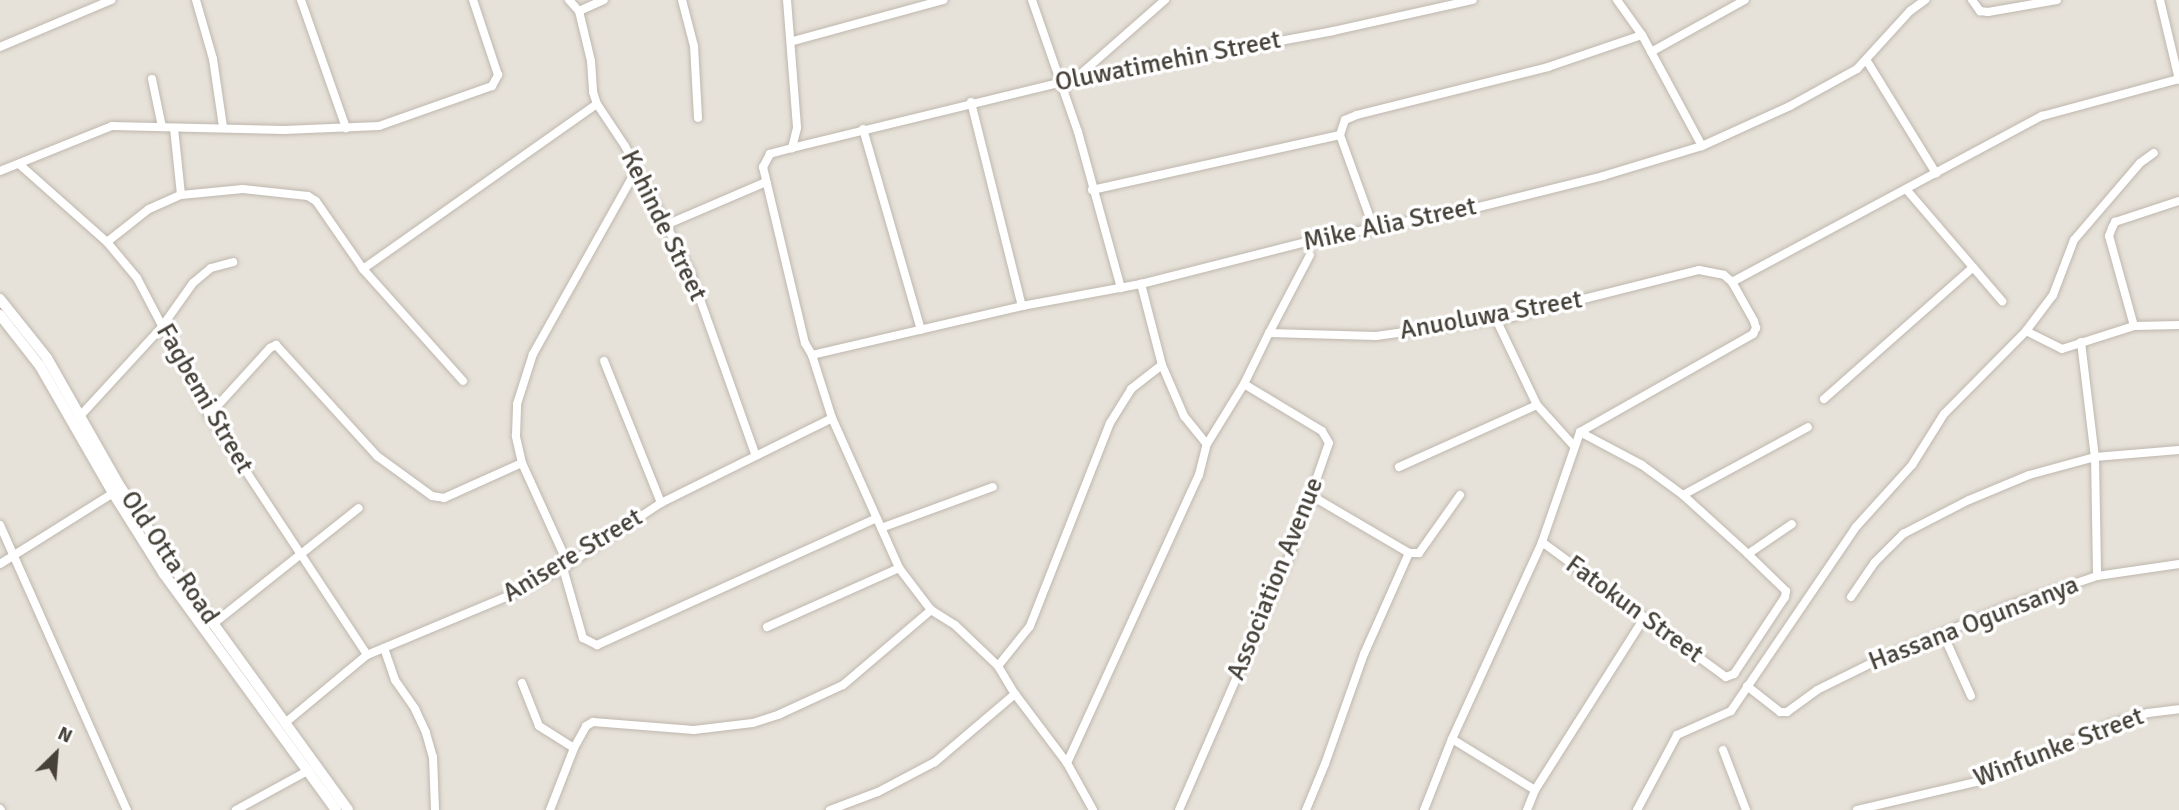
<!DOCTYPE html>
<html>
<head>
<meta charset="utf-8">
<style>
	body { margin:0 }
	#map { position:relative; width:2179px; height:810px; overflow:hidden; background:#f3f0ea; font-family:Signika,sans-serif }
	div>[style] { position:absolute }
	[style*='--x'] { left:calc(var(--x)*1px); top:calc(var(--y)*1px); width:calc(var(--w)*1px); rotate:calc(var(--a)*1deg) }
	.residential>* { inset:0; background:#e7e2d9 }
	.roads { filter:drop-shadow(0 0 2px #beb7ae) drop-shadow(0 0 2px #beb7ae) }
	.minor>* { height:8px; margin:-4px; padding:0 4px; transform-origin:4px; border-radius:4px; background:#fff }
	.tertiary>* { height:10px; margin:-5px; padding:0 5px; transform-origin:5px; border-radius:5px; background:#fff }
	span { translate:-50% -50%; white-space:nowrap; text-align:center; line-height:1.15; -webkit-text-stroke:7px #fff; paint-order:stroke }
	.street-label { font-size:26px; color:#464139 }
	.north { position:absolute; left:21px; top:719px; width:70px; height:70px; -webkit-text-stroke:5px #fff; paint-order:stroke; rotate:25deg; font-size:19px; font-weight:700; line-height:28px; text-align:center; color:#464139 }
	.north::after { content:''; display:block; margin:auto; width:24px; height:32px; background:#464139; clip-path:polygon(50% 0,100% 100%,50% 72%,0 100%) }
</style>
</head>
<body>
<div id="map">
	<div class="residential">
		<i style="clip-path:polygon(0 0,2179px 0,2179px 810px,0 810px)"></i>
	</div>
	<div class="roads">
		<div class="minor">
			<i style="--x:196;--y:0;--w:61;--a:73.9"></i>
			<i style="--x:213;--y:59;--w:69;--a:81.6"></i>
			<i style="--x:301;--y:0;--w:136;--a:70.6"></i>
			<i style="--x:569;--y:0;--w:15;--a:48"></i>
			<i style="--x:579;--y:11;--w:51;--a:76.5"></i>
			<i style="--x:591;--y:61;--w:31;--a:86"></i>
			<i style="--x:593;--y:92;--w:13;--a:72"></i>
			<i style="--x:597;--y:104;--w:50;--a:56.3"></i>
			<i style="--x:625;--y:146;--w:141;--a:62.5"></i>
			<i style="--x:690;--y:271;--w:196;--a:70.4"></i>
			<i style="--x:682;--y:0;--w:48;--a:75.4"></i>
			<i style="--x:694;--y:46;--w:72;--a:86.8"></i>
			<i style="--x:787;--y:0;--w:128;--a:85.5"></i>
			<i style="--x:797;--y:128;--w:21;--a:104"></i>
			<i style="--x:792;--y:148;--w:23;--a:165"></i>
			<i style="--x:770;--y:154;--w:15;--a:118"></i>
			<i style="--x:763;--y:167;--w:181;--a:76.6"></i>
			<i style="--x:805;--y:343;--w:14;--a:60"></i>
			<i style="--x:812;--y:355;--w:66;--a:72.4"></i>
			<i style="--x:832;--y:418;--w:164;--a:65.9"></i>
			<i style="--x:899;--y:568;--w:53;--a:52.7"></i>
			<i style="--x:931;--y:610;--w:28;--a:32"></i>
			<i style="--x:955;--y:625;--w:59;--a:43.6"></i>
			<i style="--x:998;--y:666;--w:33;--a:59"></i>
			<i style="--x:1015;--y:694;--w:86;--a:53"></i>
			<i style="--x:1067;--y:763;--w:54;--a:61"></i>
			<i style="--x:1032;--y:0;--w:140;--a:70.8"></i>
			<i style="--x:1078;--y:132;--w:162;--a:74.6"></i>
			<i style="--x:1617;--y:0;--w:43;--a:54.5"></i>
			<i style="--x:1642;--y:35;--w:126;--a:61.6"></i>
			<i style="--x:1972;--y:0;--w:14;--a:54"></i>
			<i style="--x:1980;--y:11;--w:8;--a:7"></i>
			<i style="--x:1988;--y:12;--w:70;--a:-9.9"></i>
			<i style="--x:2160;--y:0;--w:82;--a:76.6"></i>
			<i style="--x:579;--y:11;--w:27;--a:-24"></i>
			<i style="--x:793;--y:41;--w:156;--a:-15.3"></i>
			<i style="--x:0;--y:47;--w:121;--a:-22.9"></i>
			<i style="--x:1651;--y:52;--w:107;--a:-29"></i>
			<i style="--x:1867;--y:61;--w:132;--a:58.4"></i>
			<i style="--x:152;--y:79;--w:49;--a:78.2"></i>
			<i style="--x:1075;--y:79;--w:120;--a:-41.3"></i>
			<i style="--x:971;--y:102;--w:210;--a:76"></i>
			<i style="--x:174;--y:128;--w:67;--a:84"></i>
			<i style="--x:863;--y:129;--w:209;--a:73.9"></i>
			<i style="--x:1340;--y:135;--w:100;--a:70.1"></i>
			<i style="--x:792;--y:148;--w:291;--a:-13.7"></i>
			<i style="--x:1075;--y:79;--w:262;--a:-10.5"></i>
			<i style="--x:1333;--y:31;--w:143;--a:-12.5"></i>
			<i style="--x:19;--y:164;--w:118;--a:41.6"></i>
			<i style="--x:107;--y:242;--w:47;--a:50.2"></i>
			<i style="--x:137;--y:278;--w:155;--a:62.3"></i>
			<i style="--x:209;--y:415;--w:287;--a:56.6"></i>
			<i style="--x:0;--y:171;--w:121;--a:-21.9"></i>
			<i style="--x:112;--y:126;--w:172;--a:1.3"></i>
			<i style="--x:284;--y:130;--w:95;--a:-2.4"></i>
			<i style="--x:379;--y:126;--w:120;--a:-19.5"></i>
			<i style="--x:492;--y:86;--w:13;--a:-61"></i>
			<i style="--x:498;--y:75;--w:79;--a:-108.4"></i>
			<i style="--x:1906;--y:189;--w:148;--a:49.4"></i>
			<i style="--x:1092;--y:190;--w:254;--a:-12.5"></i>
			<i style="--x:1340;--y:135;--w:16;--a:-72"></i>
			<i style="--x:1345;--y:120;--w:13;--a:-23"></i>
			<i style="--x:1357;--y:115;--w:197;--a:-14.1"></i>
			<i style="--x:1548;--y:67;--w:99;--a:-18.8"></i>
			<i style="--x:668;--y:224;--w:107;--a:-23.2"></i>
			<i style="--x:107;--y:242;--w:53;--a:-38.2"></i>
			<i style="--x:149;--y:209;--w:35;--a:-24"></i>
			<i style="--x:181;--y:195;--w:62;--a:-5.5"></i>
			<i style="--x:243;--y:189;--w:65;--a:6.1"></i>
			<i style="--x:308;--y:196;--w:9;--a:32"></i>
			<i style="--x:316;--y:201;--w:83;--a:55.3"></i>
			<i style="--x:363;--y:269;--w:150;--a:48.2"></i>
			<i style="--x:363;--y:269;--w:286;--a:-35.2"></i>
			<i style="--x:1495;--y:317;--w:98;--a:64.5"></i>
			<i style="--x:1537;--y:405;--w:54;--a:48"></i>
			<i style="--x:2134;--y:326;--w:93;--a:-105.5"></i>
			<i style="--x:2109;--y:236;--w:9;--a:-69"></i>
			<i style="--x:2112;--y:228;--w:7;--a:-63"></i>
			<i style="--x:2115;--y:222;--w:67;--a:-18.2"></i>
			<i style="--x:2026;--y:331;--w:40;--a:26.6"></i>
			<i style="--x:2062;--y:349;--w:76;--a:-17.7"></i>
			<i style="--x:2134;--y:326;--w:45;--a:-1.3"></i>
			<i style="--x:1269;--y:333;--w:88;--a:-62.3"></i>
			<i style="--x:2081;--y:342;--w:116;--a:83.1"></i>
			<i style="--x:2095;--y:457;--w:119;--a:89"></i>
			<i style="--x:812;--y:355;--w:216;--a:-13.1"></i>
			<i style="--x:1022;--y:306;--w:121;--a:-10.5"></i>
			<i style="--x:1141;--y:284;--w:179;--a:-14.3"></i>
			<i style="--x:1314;--y:240;--w:168;--a:-11.3"></i>
			<i style="--x:1479;--y:207;--w:128;--a:-14"></i>
			<i style="--x:1603;--y:176;--w:103;--a:-16.9"></i>
			<i style="--x:1702;--y:146;--w:97;--a:-24.4"></i>
			<i style="--x:1790;--y:106;--w:77;--a:-28.9"></i>
			<i style="--x:1857;--y:69;--w:79;--a:-47.6"></i>
			<i style="--x:1910;--y:11;--w:19;--a:-36"></i>
			<i style="--x:604;--y:361;--w:153;--a:68.1"></i>
			<i style="--x:1162;--y:365;--w:56;--a:66.7"></i>
			<i style="--x:1184;--y:416;--w:36;--a:51"></i>
			<i style="--x:1824;--y:399;--w:199;--a:-41.5"></i>
			<i style="--x:81;--y:415;--w:118;--a:-47.4"></i>
			<i style="--x:161;--y:328;--w:55;--a:-54.6"></i>
			<i style="--x:193;--y:283;--w:23;--a:-40"></i>
			<i style="--x:211;--y:268;--w:23;--a:-15"></i>
			<i style="--x:209;--y:415;--w:91;--a:-47.7"></i>
			<i style="--x:270;--y:348;--w:7;--a:-27"></i>
			<i style="--x:276;--y:345;--w:150;--a:47.7"></i>
			<i style="--x:377;--y:456;--w:68;--a:36"></i>
			<i style="--x:432;--y:496;--w:12;--a:9"></i>
			<i style="--x:444;--y:498;--w:85;--a:-24.2"></i>
			<i style="--x:1580;--y:432;--w:70;--a:28"></i>
			<i style="--x:1642;--y:465;--w:51;--a:36.2"></i>
			<i style="--x:1683;--y:495;--w:88;--a:42.2"></i>
			<i style="--x:1748;--y:554;--w:53;--a:-34.3"></i>
			<i style="--x:1399;--y:467;--w:151;--a:-24.2"></i>
			<i style="--x:1683;--y:495;--w:142;--a:-28.5"></i>
			<i style="--x:1312;--y:496;--w:113;--a:30.4"></i>
			<i style="--x:1409;--y:553;--w:10;--a:0"></i>
			<i style="--x:1419;--y:553;--w:71;--a:-54.7"></i>
			<i style="--x:0;--y:525;--w:312;--a:66"></i>
			<i style="--x:881;--y:528;--w:119;--a:-20.1"></i>
			<i style="--x:1542;--y:542;--w:228;--a:36.3"></i>
			<i style="--x:1726;--y:677;--w:9;--a:-21"></i>
			<i style="--x:1734;--y:674;--w:92;--a:-56.5"></i>
			<i style="--x:1785;--y:597;--w:6;--a:-81"></i>
			<i style="--x:1786;--y:591;--w:53;--a:-135.8"></i>
			<i style="--x:0;--y:564;--w:133;--a:-32.1"></i>
			<i style="--x:568;--y:564;--w:111;--a:-114.5"></i>
			<i style="--x:522;--y:463;--w:28;--a:-103"></i>
			<i style="--x:516;--y:436;--w:32;--a:-88"></i>
			<i style="--x:517;--y:404;--w:52;--a:-72.3"></i>
			<i style="--x:533;--y:354;--w:212;--a:-60.7"></i>
			<i style="--x:563;--y:568;--w:73;--a:74.1"></i>
			<i style="--x:583;--y:638;--w:16;--a:27"></i>
			<i style="--x:597;--y:645;--w:307;--a:-24.4"></i>
			<i style="--x:1851;--y:597;--w:42;--a:-55.6"></i>
			<i style="--x:1875;--y:562;--w:40;--a:-45"></i>
			<i style="--x:1903;--y:534;--w:74;--a:-27.3"></i>
			<i style="--x:1969;--y:500;--w:65;--a:-22.6"></i>
			<i style="--x:2029;--y:475;--w:68;--a:-15.3"></i>
			<i style="--x:2095;--y:457;--w:84;--a:-4.8"></i>
			<i style="--x:213;--y:624;--w:186;--a:-38.5"></i>
			<i style="--x:767;--y:627;--w:145;--a:-24.1"></i>
			<i style="--x:1943;--y:634;--w:68;--a:65.7"></i>
			<i style="--x:384;--y:648;--w:34;--a:71"></i>
			<i style="--x:395;--y:680;--w:35;--a:55"></i>
			<i style="--x:415;--y:709;--w:26;--a:65"></i>
			<i style="--x:426;--y:733;--w:25;--a:74"></i>
			<i style="--x:433;--y:757;--w:53;--a:87.8"></i>
			<i style="--x:998;--y:666;--w:51;--a:-51.3"></i>
			<i style="--x:1030;--y:626;--w:218;--a:-68.5"></i>
			<i style="--x:1110;--y:423;--w:40;--a:-58"></i>
			<i style="--x:1131;--y:389;--w:39;--a:-38"></i>
			<i style="--x:1162;--y:365;--w:84;--a:-104.5"></i>
			<i style="--x:522;--y:683;--w:46;--a:68.4"></i>
			<i style="--x:539;--y:726;--w:41;--a:32.2"></i>
			<i style="--x:1747;--y:686;--w:42;--a:38.2"></i>
			<i style="--x:1780;--y:712;--w:7;--a:0"></i>
			<i style="--x:1787;--y:712;--w:37;--a:-36"></i>
			<i style="--x:1817;--y:690;--w:72;--a:-26.2"></i>
			<i style="--x:1882;--y:658;--w:136;--a:-22.4"></i>
			<i style="--x:2008;--y:606;--w:94;--a:-18.6"></i>
			<i style="--x:2097;--y:576;--w:83;--a:-8.3"></i>
			<i style="--x:285;--y:723;--w:107;--a:-39.7"></i>
			<i style="--x:367;--y:655;--w:153;--a:-22.7"></i>
			<i style="--x:508;--y:596;--w:62;--a:-27"></i>
			<i style="--x:563;--y:568;--w:118;--a:-33.6"></i>
			<i style="--x:661;--y:503;--w:191;--a:-26.4"></i>
			<i style="--x:1452;--y:739;--w:97;--a:31.6"></i>
			<i style="--x:1723;--y:750;--w:64;--a:69"></i>
			<i style="--x:1067;--y:763;--w:317;--a:-65.4"></i>
			<i style="--x:1199;--y:475;--w:32;--a:-76"></i>
			<i style="--x:1207;--y:444;--w:70;--a:-58.3"></i>
			<i style="--x:1244;--y:384;--w:57;--a:-63.9"></i>
			<i style="--x:1269;--y:333;--w:107;--a:1.6"></i>
			<i style="--x:1376;--y:336;--w:137;--a:-8"></i>
			<i style="--x:1512;--y:317;--w:193;--a:-14.1"></i>
			<i style="--x:1699;--y:270;--w:25;--a:11"></i>
			<i style="--x:1724;--y:275;--w:11;--a:41"></i>
			<i style="--x:1732;--y:282;--w:352;--a:-28.2"></i>
			<i style="--x:2042;--y:116;--w:142;--a:-15.1"></i>
			<i style="--x:0;--y:809;--w:1;--a:45"></i>
			<i style="--x:236;--y:810;--w:83;--a:-28.7"></i>
			<i style="--x:550;--y:810;--w:66;--a:-68.8"></i>
			<i style="--x:574;--y:748;--w:25;--a:-61"></i>
			<i style="--x:586;--y:726;--w:8;--a:-30"></i>
			<i style="--x:593;--y:722;--w:101;--a:4.5"></i>
			<i style="--x:694;--y:730;--w:59;--a:-6.8"></i>
			<i style="--x:753;--y:723;--w:28;--a:-18"></i>
			<i style="--x:780;--y:714;--w:69;--a:-24.7"></i>
			<i style="--x:843;--y:685;--w:116;--a:-40.4"></i>
			<i style="--x:830;--y:810;--w:51;--a:-20.6"></i>
			<i style="--x:878;--y:792;--w:64;--a:-27.8"></i>
			<i style="--x:935;--y:762;--w:105;--a:-40.4"></i>
			<i style="--x:1179;--y:810;--w:281;--a:-66.5"></i>
			<i style="--x:1291;--y:552;--w:115;--a:-70.8"></i>
			<i style="--x:1329;--y:443;--w:14;--a:-120"></i>
			<i style="--x:1322;--y:431;--w:91;--a:-148.9"></i>
			<i style="--x:1306;--y:810;--w:50;--a:-67.6"></i>
			<i style="--x:1325;--y:764;--w:117;--a:-70.5"></i>
			<i style="--x:1364;--y:654;--w:111;--a:-66"></i>
			<i style="--x:1424;--y:810;--w:76;--a:-68.5"></i>
			<i style="--x:1452;--y:739;--w:217;--a:-65.4"></i>
			<i style="--x:1542;--y:542;--w:116;--a:-70.9"></i>
			<i style="--x:1580;--y:432;--w:199;--a:-29.5"></i>
			<i style="--x:1753;--y:334;--w:7;--a:-63"></i>
			<i style="--x:1756;--y:328;--w:7;--a:-106"></i>
			<i style="--x:1754;--y:321;--w:45;--a:-119.4"></i>
			<i style="--x:1527;--y:810;--w:22;--a:-68"></i>
			<i style="--x:1535;--y:790;--w:204;--a:-57.6"></i>
			<i style="--x:1637;--y:810;--w:85;--a:-61.9"></i>
			<i style="--x:1677;--y:735;--w:59;--a:-24"></i>
			<i style="--x:1731;--y:711;--w:222;--a:-55.8"></i>
			<i style="--x:1856;--y:527;--w:84;--a:-47.9"></i>
			<i style="--x:1912;--y:465;--w:60;--a:-57.9"></i>
			<i style="--x:1944;--y:414;--w:117;--a:-45.3"></i>
			<i style="--x:2026;--y:331;--w:45;--a:-53.1"></i>
			<i style="--x:2053;--y:295;--w:59;--a:-69.1"></i>
			<i style="--x:2074;--y:240;--w:101;--a:-49.4"></i>
			<i style="--x:2140;--y:163;--w:17;--a:-36"></i>
			<i style="--x:1857;--y:810;--w:122;--a:-13.2"></i>
			<i style="--x:1976;--y:782;--w:149;--a:-23.3"></i>
			<i style="--x:2113;--y:723;--w:36;--a:-16"></i>
			<i style="--x:2148;--y:713;--w:31;--a:-7"></i>
		</div>
		<div class="tertiary">
			<i style="--x:0;--y:299;--w:75;--a:51.5"></i>
			<i style="--x:47;--y:358;--w:150;--a:60.4"></i>
			<i style="--x:121;--y:488;--w:123;--a:56.3"></i>
			<i style="--x:189;--y:590;--w:271;--a:54.1"></i>
			<i style="--x:0;--y:315;--w:65;--a:51.9"></i>
			<i style="--x:40;--y:366;--w:146;--a:60.1"></i>
			<i style="--x:113;--y:493;--w:96;--a:57.8"></i>
			<i style="--x:164;--y:574;--w:292;--a:53.9"></i>
		</div>
	</div>
	<div class="street-label">
		<span style="left:1168px;top:62px;rotate:-11deg">Oluwatimehin Street</span>
		<span style="left:1390px;top:225px;rotate:-12deg">Mike Alia Street</span>
		<span style="left:663px;top:226px;rotate:64deg">Kehinde Street</span>
		<span style="left:1491px;top:316px;rotate:-10deg">Anuoluwa Street</span>
		<span style="left:204px;top:399px;rotate:60deg">Fagbemi Street</span>
		<span style="left:573px;top:556px;rotate:-31deg">Anisere Street</span>
		<span style="left:169px;top:558px;rotate:56deg">Old Otta Road</span>
		<span style="left:1276px;top:579px;rotate:-68deg">Association Avenue</span>
		<span style="left:1634px;top:610px;rotate:36deg">Fatokun Street</span>
		<span style="left:1974px;top:624px;rotate:-21deg">Hassana Ogunsanya</span>
		<span style="left:2059px;top:748px;rotate:-21deg">Winfunke Street</span>
	</div>
	<div class="north">N</div>
</div>
</body>
</html>
